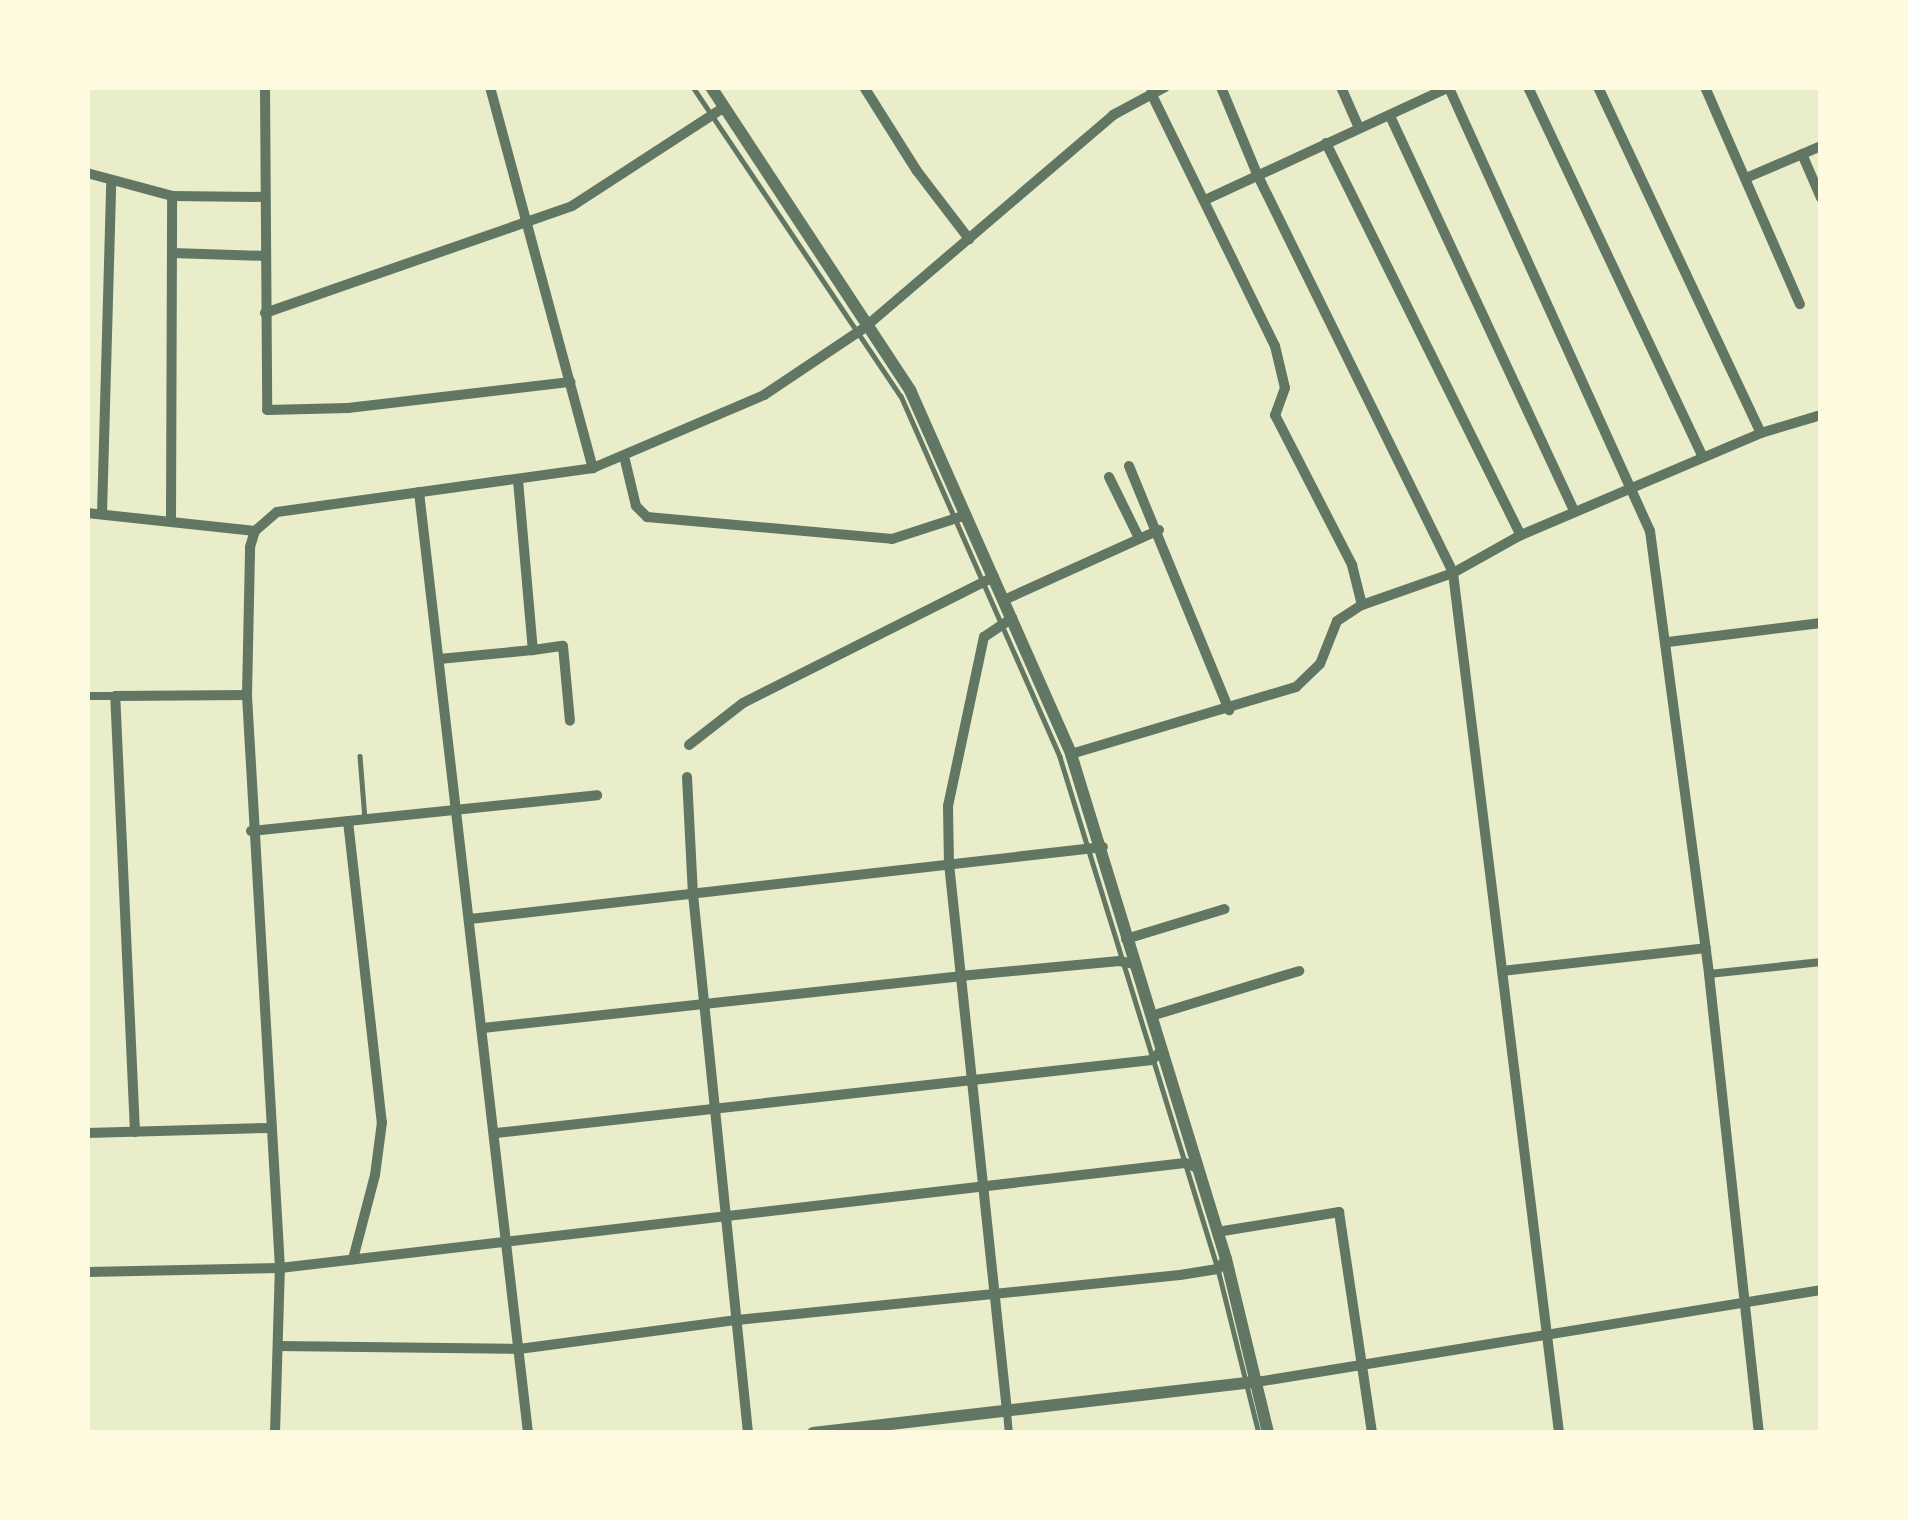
<!DOCTYPE html>
<html>
<head>
<meta charset="utf-8">
<style>
	body { margin:0 }
	#map { position:relative; width:1908px; height:1520px; overflow:hidden; background:#e9edc9; font-family:Overpass,sans-serif }
	div>[style] { position:absolute }
	[style*='--x'] { left:calc(var(--x)*1px); top:calc(var(--y)*1px); width:calc(var(--w)*1px); rotate:calc(var(--a)*1deg) }
	.service>* { height:4.5px; margin:-2.25px; padding:0 2.25px; transform-origin:2.25px; border-radius:2.25px; background:#617663 }
	.pedestrian>* { height:8px; margin:-4px; padding:0 4px; transform-origin:4px; border-radius:4px; background:#617663 }
	.minor>* { height:10px; margin:-5px; padding:0 5px; transform-origin:5px; border-radius:5px; background:#617663 }
	.tertiary>* { height:12px; margin:-6px; padding:0 6px; transform-origin:6px; border-radius:6px; background:#617663 }
	span { translate:-50% -50%; white-space:nowrap; text-align:center; line-height:1.15; -webkit-text-stroke:10px #fefae0; paint-order:stroke }
	.frame { position:absolute; inset:0; border:90px solid #fefae0; pointer-events:none }
</style>
</head>
<body>
<div id="map">
	<div class="service">
		<i style="--x:693;--y:87;--w:372;--a:56.1"></i>
		<i style="--x:901;--y:396;--w:394;--a:66.2"></i>
		<i style="--x:1060;--y:757;--w:536;--a:72.85"></i>
		<i style="--x:1218;--y:1269;--w:169;--a:76"></i>
		<i style="--x:360;--y:756;--w:64;--a:85.5"></i>
	</div>
	<div class="pedestrian">
		<i style="--x:87;--y:696;--w:28;--a:0"></i>
		<i style="--x:1709;--y:974;--w:113;--a:-6.1"></i>
		<i style="--x:1007;--y:1412;--w:21;--a:85"></i>
	</div>
	<div class="minor">
		<i style="--x:265;--y:87;--w:323;--a:89.6"></i>
		<i style="--x:267;--y:410;--w:81;--a:-1.4"></i>
		<i style="--x:348;--y:408;--w:224;--a:-6.7"></i>
		<i style="--x:490;--y:87;--w:395;--a:74.9"></i>
		<i style="--x:864;--y:87;--w:99;--a:57.8"></i>
		<i style="--x:917;--y:171;--w:86;--a:52.6"></i>
		<i style="--x:1221;--y:87;--w:94;--a:67.5"></i>
		<i style="--x:1257;--y:174;--w:445;--a:63.8"></i>
		<i style="--x:1453;--y:573;--w:867;--a:82.97"></i>
		<i style="--x:1341;--y:87;--w:45;--a:66.3"></i>
		<i style="--x:1528;--y:87;--w:409;--a:64.7"></i>
		<i style="--x:1598;--y:87;--w:382;--a:64.8"></i>
		<i style="--x:1705;--y:87;--w:237;--a:66.4"></i>
		<i style="--x:1449;--y:88;--w:486;--a:65.6"></i>
		<i style="--x:1650;--y:531;--w:447;--a:82.4"></i>
		<i style="--x:1709;--y:974;--w:462;--a:83.8"></i>
		<i style="--x:1151;--y:93;--w:282;--a:63.9"></i>
		<i style="--x:1275;--y:346;--w:43;--a:76.6"></i>
		<i style="--x:1285;--y:388;--w:29;--a:110"></i>
		<i style="--x:1275;--y:415;--w:169;--a:62.8"></i>
		<i style="--x:1352;--y:565;--w:41;--a:76"></i>
		<i style="--x:1390;--y:116;--w:437;--a:65"></i>
		<i style="--x:1326;--y:143;--w:438;--a:63.6"></i>
		<i style="--x:1802;--y:154;--w:48;--a:66.6"></i>
		<i style="--x:87;--y:173;--w:88;--a:15.1"></i>
		<i style="--x:172;--y:196;--w:92;--a:0.6"></i>
		<i style="--x:1746;--y:178;--w:82;--a:-23.1"></i>
		<i style="--x:1205;--y:200;--w:270;--a:-24.8"></i>
		<i style="--x:172;--y:253;--w:93;--a:1.8"></i>
		<i style="--x:265;--y:313;--w:325;--a:-19.2"></i>
		<i style="--x:572;--y:206;--w:180;--a:-33"></i>
		<i style="--x:624;--y:456;--w:51;--a:76.5"></i>
		<i style="--x:636;--y:506;--w:16;--a:45"></i>
		<i style="--x:647;--y:517;--w:246;--a:5.1"></i>
		<i style="--x:892;--y:539;--w:78;--a:-18"></i>
		<i style="--x:1129;--y:466;--w:264;--a:67.7"></i>
		<i style="--x:1109;--y:477;--w:68;--a:63.8"></i>
		<i style="--x:518;--y:480;--w:171;--a:85"></i>
		<i style="--x:533;--y:650;--w:30;--a:-8"></i>
		<i style="--x:563;--y:646;--w:75;--a:84.7"></i>
		<i style="--x:419;--y:492;--w:947;--a:83.39"></i>
		<i style="--x:87;--y:513;--w:169;--a:6.1"></i>
		<i style="--x:102;--y:514;--w:332;--a:-88.4"></i>
		<i style="--x:171;--y:519;--w:323;--a:-89.8"></i>
		<i style="--x:1004;--y:600;--w:170;--a:-24.3"></i>
		<i style="--x:1668;--y:642;--w:154;--a:-7.1"></i>
		<i style="--x:439;--y:659;--w:94;--a:-5.5"></i>
		<i style="--x:689;--y:745;--w:68;--a:-37.9"></i>
		<i style="--x:743;--y:703;--w:281;--a:-26.7"></i>
		<i style="--x:1071;--y:754;--w:235;--a:-16.6"></i>
		<i style="--x:1296;--y:687;--w:33;--a:-44"></i>
		<i style="--x:1320;--y:664;--w:46;--a:-68.4"></i>
		<i style="--x:1337;--y:621;--w:30;--a:-33"></i>
		<i style="--x:1362;--y:605;--w:96;--a:-19.4"></i>
		<i style="--x:1453;--y:573;--w:78;--a:-29.2"></i>
		<i style="--x:1521;--y:535;--w:261;--a:-23"></i>
		<i style="--x:1761;--y:433;--w:63;--a:-16.7"></i>
		<i style="--x:687;--y:777;--w:117;--a:87.1"></i>
		<i style="--x:693;--y:894;--w:542;--a:84.17"></i>
		<i style="--x:348;--y:821;--w:303;--a:83.6"></i>
		<i style="--x:382;--y:1122;--w:53;--a:97.5"></i>
		<i style="--x:375;--y:1175;--w:87;--a:104.7"></i>
		<i style="--x:251;--y:831;--w:348;--a:-5.9"></i>
		<i style="--x:470;--y:919;--w:637;--a:-6.49"></i>
		<i style="--x:1126;--y:939;--w:103;--a:-16.9"></i>
		<i style="--x:1502;--y:971;--w:205;--a:-6.4"></i>
		<i style="--x:1151;--y:1016;--w:155;--a:-16.9"></i>
		<i style="--x:483;--y:1028;--w:480;--a:-6.2"></i>
		<i style="--x:960;--y:976;--w:160;--a:-5.4"></i>
		<i style="--x:1119;--y:961;--w:15;--a:11"></i>
		<i style="--x:135;--y:1132;--w:436;--a:-92.6"></i>
		<i style="--x:115;--y:696;--w:132;--a:-0.4"></i>
		<i style="--x:87;--y:1133;--w:183;--a:-1.6"></i>
		<i style="--x:496;--y:1133;--w:660;--a:-6.35"></i>
		<i style="--x:1152;--y:1060;--w:14;--a:-45"></i>
		<i style="--x:1217;--y:1232;--w:124;--a:-9.3"></i>
		<i style="--x:1339;--y:1212;--w:223;--a:81.5"></i>
		<i style="--x:87;--y:1272;--w:193;--a:-1.2"></i>
		<i style="--x:280;--y:1268;--w:911;--a:-6.62"></i>
		<i style="--x:1185;--y:1163;--w:14;--a:21"></i>
		<i style="--x:278;--y:1346;--w:241;--a:0.7"></i>
		<i style="--x:519;--y:1349;--w:220;--a:-7.6"></i>
		<i style="--x:737;--y:1320;--w:445;--a:-5.8"></i>
		<i style="--x:1180;--y:1275;--w:38;--a:-9"></i>
		<i style="--x:1218;--y:1269;--w:13;--a:-51"></i>
		<i style="--x:1257;--y:1382;--w:571;--a:-9.26"></i>
		<i style="--x:1007;--y:1411;--w:550;--a:-96.05"></i>
		<i style="--x:949;--y:864;--w:58;--a:-91"></i>
		<i style="--x:948;--y:806;--w:173;--a:-78"></i>
		<i style="--x:984;--y:637;--w:34;--a:-34"></i>
		<i style="--x:275;--y:1433;--w:165;--a:-88.3"></i>
		<i style="--x:280;--y:1268;--w:574;--a:-93.3"></i>
		<i style="--x:247;--y:695;--w:148;--a:-88.8"></i>
		<i style="--x:250;--y:547;--w:17;--a:-73"></i>
		<i style="--x:255;--y:531;--w:29;--a:-41"></i>
		<i style="--x:277;--y:512;--w:319;--a:-7.9"></i>
		<i style="--x:593;--y:468;--w:186;--a:-23.1"></i>
		<i style="--x:764;--y:395;--w:120;--a:-33.8"></i>
		<i style="--x:864;--y:328;--w:328;--a:-40.5"></i>
		<i style="--x:1113;--y:115;--w:59;--a:-28.3"></i>
	</div>
	<div class="tertiary">
		<i style="--x:711;--y:87;--w:363;--a:56.7"></i>
		<i style="--x:910;--y:390;--w:398;--a:66.1"></i>
		<i style="--x:1071;--y:754;--w:528;--a:72.94"></i>
		<i style="--x:1226;--y:1259;--w:179;--a:76.4"></i>
		<i style="--x:813;--y:1433;--w:447;--a:-6.6"></i>
	</div>
	<div class="frame"></div>
</div>
</body>
</html>
